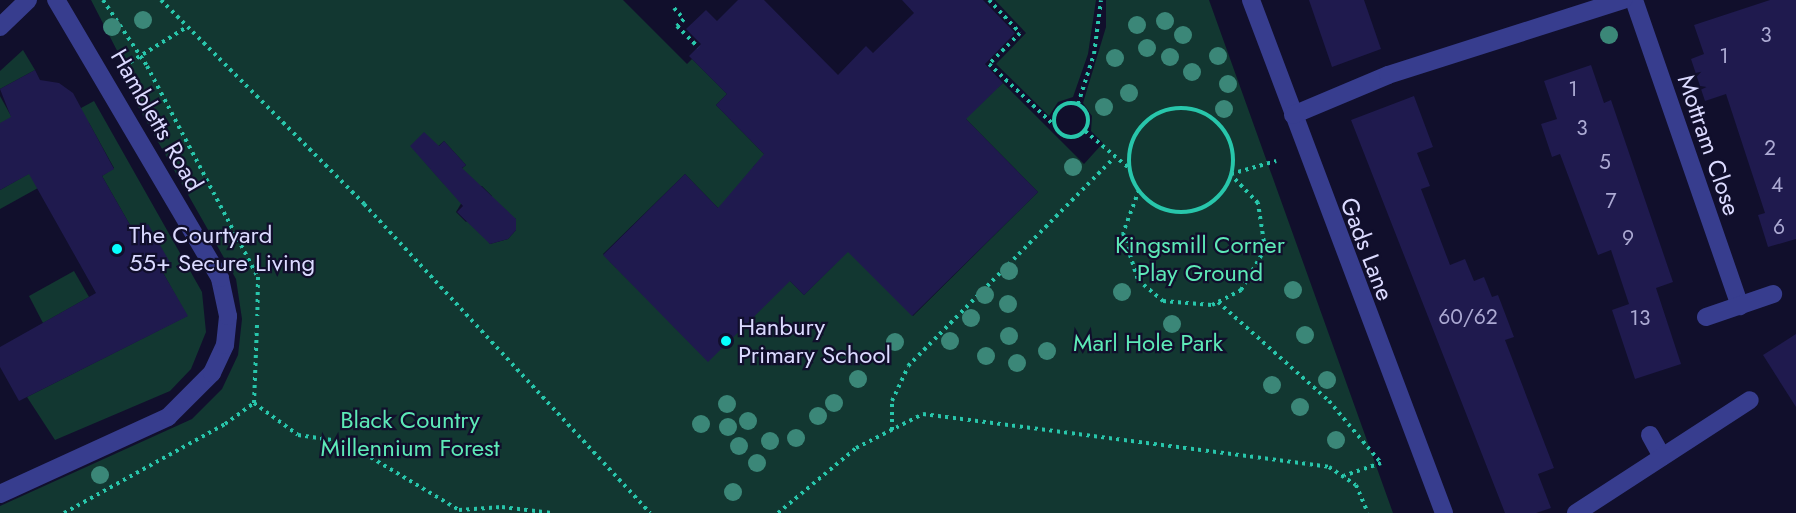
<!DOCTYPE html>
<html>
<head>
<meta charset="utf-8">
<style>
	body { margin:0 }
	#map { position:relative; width:1796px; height:513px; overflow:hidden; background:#110f2c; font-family:Jost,sans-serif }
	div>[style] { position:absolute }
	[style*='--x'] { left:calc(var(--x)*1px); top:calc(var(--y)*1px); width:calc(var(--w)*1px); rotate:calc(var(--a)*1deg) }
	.green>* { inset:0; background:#123731 }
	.building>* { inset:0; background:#1f1a4e }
	.path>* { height:4px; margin-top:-2px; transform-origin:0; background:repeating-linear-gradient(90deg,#28c6ab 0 3px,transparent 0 7.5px) }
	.path>.ring { margin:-2px; padding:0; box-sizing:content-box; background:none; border:4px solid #28c6ab; border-radius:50% }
	.minor>* { height:18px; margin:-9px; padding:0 9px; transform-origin:9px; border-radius:9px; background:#373d8e }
	.trees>* { width:18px; height:18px; margin:-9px; border-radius:50%; background:#3b8778 }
	.dots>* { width:16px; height:16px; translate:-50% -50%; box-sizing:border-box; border:3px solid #110f2c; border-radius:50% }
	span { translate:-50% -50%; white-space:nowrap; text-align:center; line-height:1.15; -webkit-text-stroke:4.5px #110f2c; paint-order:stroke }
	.number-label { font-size:21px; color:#acaad3 }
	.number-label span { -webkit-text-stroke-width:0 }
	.street-label { font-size:24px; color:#dbdaff }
	.poi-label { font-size:24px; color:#dbdaff }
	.left { translate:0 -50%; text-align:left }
	.park-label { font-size:24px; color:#5de9b7 }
</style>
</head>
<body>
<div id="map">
	<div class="green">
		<i style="clip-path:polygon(evenodd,91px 0,623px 0,687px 64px,692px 59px,727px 94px,716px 105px,765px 155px,753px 167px,755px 246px,685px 174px,603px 254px,616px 268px,790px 281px,804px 295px,842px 257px,839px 242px,913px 316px,1038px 192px,964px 117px,1003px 83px,1084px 164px,1103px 143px,1091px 131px,1092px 116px,1083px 103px,1106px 27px,1106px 0,1209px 0,1393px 513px,0 513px,0 506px,192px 419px,222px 389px,238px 355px,242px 319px,236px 279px,120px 75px,127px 70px,91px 0,444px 141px,466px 165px,444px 184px,423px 160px,444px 141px,91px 0,482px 186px,492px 196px,492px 207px,516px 219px,516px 230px,508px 239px,490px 244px,472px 216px,466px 222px,456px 212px,471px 187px,482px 186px)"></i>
		<i style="clip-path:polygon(995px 0,1096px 0,1088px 54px,1073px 97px,1058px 102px,1049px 116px,996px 64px,1026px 33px)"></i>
		<i style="clip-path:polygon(23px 50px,35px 70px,0 89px,0 71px)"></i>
		<i style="clip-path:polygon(0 96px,16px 125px,0 123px)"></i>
		<i style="clip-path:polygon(94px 101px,202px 292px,206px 332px,191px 369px,170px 391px,55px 440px,27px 397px,187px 316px,162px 271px,171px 266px,134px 232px,102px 176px,114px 168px,89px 123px,70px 114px)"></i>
		<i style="clip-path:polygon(30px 173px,38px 188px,0 209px,0 190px)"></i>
		<i style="clip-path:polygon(74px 271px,89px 297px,43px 323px,29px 296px)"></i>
	</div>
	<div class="building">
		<i style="clip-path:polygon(738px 0,764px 0,838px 75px,866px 46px,873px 53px,914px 13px,902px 0,983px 0,1015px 33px,985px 64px,1003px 83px,966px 119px,1038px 192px,912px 316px,848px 252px,804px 295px,790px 281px,708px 362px,603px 255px,685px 174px,718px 208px,764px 154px,716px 105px,727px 94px,689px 56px,701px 44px,686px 29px,706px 10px,717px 21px)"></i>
		<i style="clip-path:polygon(1309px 0,1364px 0,1381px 49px,1332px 67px)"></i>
		<i style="clip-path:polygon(1770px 0,1796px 0,1796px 239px,1768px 247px,1758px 215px,1765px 213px,1726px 94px,1705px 101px,1691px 59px,1704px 54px,1694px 25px)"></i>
		<i style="clip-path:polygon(1591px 65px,1604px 103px,1611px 100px,1673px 282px,1656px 288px,1681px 364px,1635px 379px,1612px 310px,1629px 304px,1611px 250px,1598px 255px,1560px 154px,1552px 157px,1541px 124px,1557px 119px,1544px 81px)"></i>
		<i style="clip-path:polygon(35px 70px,40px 80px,59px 83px,73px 93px,114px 169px,102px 176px,134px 232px,148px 224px,172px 266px,162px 271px,188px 316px,19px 401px,0 367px,0 347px,96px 293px,29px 174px,0 190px,0 123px,11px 117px,0 89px)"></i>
		<i style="clip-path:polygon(1414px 96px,1433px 147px,1417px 153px,1430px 186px,1421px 189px,1450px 265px,1465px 259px,1474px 281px,1484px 277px,1492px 297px,1498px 295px,1514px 337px,1505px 340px,1554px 468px,1538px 474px,1551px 508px,1536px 513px,1505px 513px,1351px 120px)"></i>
		<i style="clip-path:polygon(424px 132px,439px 146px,444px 141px,466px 165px,462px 168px,516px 219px,516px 230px,508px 239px,490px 244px,457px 212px,463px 206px,410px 146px)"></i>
		<i style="clip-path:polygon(1796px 334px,1796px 407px,1763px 355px)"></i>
	</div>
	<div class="path">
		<i style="--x:103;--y:0;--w:79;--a:56.3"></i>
		<i style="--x:147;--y:66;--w:238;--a:62.3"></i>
		<i style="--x:258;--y:277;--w:39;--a:91"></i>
		<i style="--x:161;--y:0;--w:288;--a:45.1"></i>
		<i style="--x:364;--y:204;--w:421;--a:47.2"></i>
		<i style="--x:989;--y:0;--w:45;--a:46.8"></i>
		<i style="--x:1020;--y:33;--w:44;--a:135"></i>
		<i style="--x:989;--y:64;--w:89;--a:43.2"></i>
		<i style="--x:674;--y:8;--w:15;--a:48"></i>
		<i style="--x:684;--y:19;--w:10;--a:135"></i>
		<i style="--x:677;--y:26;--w:30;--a:45"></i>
		<i style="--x:124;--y:66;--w:74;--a:-31.8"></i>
		<i class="ring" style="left:1054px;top:103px;width:30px;height:30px"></i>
		<i style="--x:1078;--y:104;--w:52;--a:-72.3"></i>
		<i style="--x:1094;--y:54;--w:54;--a:-82.6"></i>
		<i class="ring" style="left:1129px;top:108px;width:100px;height:100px"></i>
		<i style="--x:1085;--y:131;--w:59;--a:40.2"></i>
		<i style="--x:1231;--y:174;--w:47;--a:-16.1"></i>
		<i style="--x:1139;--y:190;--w:46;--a:110.4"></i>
		<i style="--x:1123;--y:233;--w:49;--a:72.3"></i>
		<i style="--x:1138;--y:280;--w:33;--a:40"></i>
		<i style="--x:1163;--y:301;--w:49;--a:4.7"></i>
		<i style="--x:1212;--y:305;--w:33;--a:-27"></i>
		<i style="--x:1241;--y:290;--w:48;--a:-59.7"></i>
		<i style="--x:1265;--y:249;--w:47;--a:-98.7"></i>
		<i style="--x:1258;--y:203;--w:40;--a:-134"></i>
		<i style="--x:1218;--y:302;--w:149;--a:41.7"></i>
		<i style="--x:1329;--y:401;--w:81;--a:50"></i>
		<i style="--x:1381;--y:463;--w:39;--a:161"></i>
		<i style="--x:254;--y:403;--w:54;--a:36"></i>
		<i style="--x:298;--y:435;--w:48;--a:8.5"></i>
		<i style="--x:345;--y:442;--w:133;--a:30.8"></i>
		<i style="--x:459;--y:510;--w:43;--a:-4"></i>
		<i style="--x:502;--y:507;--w:50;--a:6.8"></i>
		<i style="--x:892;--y:430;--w:29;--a:-90"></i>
		<i style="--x:892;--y:401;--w:38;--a:-65"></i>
		<i style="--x:908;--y:366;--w:291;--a:-45.3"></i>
		<i style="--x:64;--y:513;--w:184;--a:-28.9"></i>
		<i style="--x:225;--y:424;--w:36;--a:-36"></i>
		<i style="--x:254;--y:403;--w:79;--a:-87.8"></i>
		<i style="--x:778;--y:513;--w:102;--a:-39.8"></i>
		<i style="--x:856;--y:448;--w:75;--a:-26.9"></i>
		<i style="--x:923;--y:414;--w:409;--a:7.4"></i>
		<i style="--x:1329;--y:467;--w:32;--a:34"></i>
		<i style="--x:1356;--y:485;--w:30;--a:67"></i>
	</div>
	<div class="minor">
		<i style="--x:1251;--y:0;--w:548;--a:69.38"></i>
		<i style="--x:1634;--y:0;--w:324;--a:70.9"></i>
		<i style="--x:0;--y:27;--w:39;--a:-44"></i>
		<i style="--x:1293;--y:115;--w:103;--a:-22.8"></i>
		<i style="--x:1388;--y:75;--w:247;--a:-17.7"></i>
		<i style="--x:1706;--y:317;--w:71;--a:-18.9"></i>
		<i style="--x:1650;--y:435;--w:25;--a:61"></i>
		<i style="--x:0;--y:494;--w:185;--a:-24.6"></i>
		<i style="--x:168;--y:417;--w:62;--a:-45"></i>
		<i style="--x:212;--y:373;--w:31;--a:-65"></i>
		<i style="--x:225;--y:345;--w:29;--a:-84"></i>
		<i style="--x:228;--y:316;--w:39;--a:-102"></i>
		<i style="--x:220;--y:278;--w:323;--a:-120.5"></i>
		<i style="--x:1576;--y:513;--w:207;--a:-33"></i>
	</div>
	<div class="trees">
		<i style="left:143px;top:20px"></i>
		<i style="left:1165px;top:21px"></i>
		<i style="left:1137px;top:25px"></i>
		<i style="left:112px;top:27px"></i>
		<i style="left:1183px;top:35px"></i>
		<i style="left:1609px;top:35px"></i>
		<i style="left:1147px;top:48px"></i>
		<i style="left:1218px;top:56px"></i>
		<i style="left:1170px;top:57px"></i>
		<i style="left:1115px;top:58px"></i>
		<i style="left:1192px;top:72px"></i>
		<i style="left:1228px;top:84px"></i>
		<i style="left:1129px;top:93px"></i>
		<i style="left:1104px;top:107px"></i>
		<i style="left:1224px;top:109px"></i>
		<i style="left:1073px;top:167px"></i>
		<i style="left:1009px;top:271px"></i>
		<i style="left:1293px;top:290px"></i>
		<i style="left:1122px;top:292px"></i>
		<i style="left:985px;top:295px"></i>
		<i style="left:1008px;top:304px"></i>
		<i style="left:971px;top:318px"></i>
		<i style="left:1172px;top:324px"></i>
		<i style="left:1305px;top:335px"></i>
		<i style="left:1009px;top:336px"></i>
		<i style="left:950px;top:341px"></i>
		<i style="left:895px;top:342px"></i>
		<i style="left:1047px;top:351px"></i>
		<i style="left:986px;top:356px"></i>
		<i style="left:1017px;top:363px"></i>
		<i style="left:858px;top:379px"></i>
		<i style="left:1327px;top:380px"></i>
		<i style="left:1272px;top:385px"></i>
		<i style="left:834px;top:403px"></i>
		<i style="left:727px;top:404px"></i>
		<i style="left:1300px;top:407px"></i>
		<i style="left:818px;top:416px"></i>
		<i style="left:748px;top:421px"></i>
		<i style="left:701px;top:424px"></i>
		<i style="left:728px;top:427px"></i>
		<i style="left:796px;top:438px"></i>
		<i style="left:1336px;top:440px"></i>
		<i style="left:770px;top:441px"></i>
		<i style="left:739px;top:446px"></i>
		<i style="left:757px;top:463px"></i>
		<i style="left:100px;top:475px"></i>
		<i style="left:733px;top:492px"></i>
	</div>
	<div class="dots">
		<i style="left:117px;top:249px;background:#06fffe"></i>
		<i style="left:726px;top:341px;background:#06fffe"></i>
	</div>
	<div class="number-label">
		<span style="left:1766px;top:35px">3</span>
		<span style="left:1724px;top:56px">1</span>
		<span style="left:1573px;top:89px">1</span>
		<span style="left:1582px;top:128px">3</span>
		<span style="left:1770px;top:148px">2</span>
		<span style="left:1605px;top:162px">5</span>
		<span style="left:1777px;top:185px">4</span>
		<span style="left:1611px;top:201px">7</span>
		<span style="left:1779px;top:227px">6</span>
		<span style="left:1628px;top:238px">9</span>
		<span style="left:1468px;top:317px">60/62</span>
		<span style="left:1640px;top:318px">13</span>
	</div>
	<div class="street-label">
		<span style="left:157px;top:120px;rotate:60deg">Hambletts Road</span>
		<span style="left:1709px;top:145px;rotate:71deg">Mottram Close</span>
		<span style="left:1367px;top:249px;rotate:69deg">Gads Lane</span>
	</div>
	<div class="poi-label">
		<span class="left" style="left:129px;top:249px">The Courtyard<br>55+ Secure Living</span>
		<span class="left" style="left:738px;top:341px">Hanbury<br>Primary School</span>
	</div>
	<div class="park-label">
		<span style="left:1200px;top:259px">Kingsmill Corner<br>Play Ground</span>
		<span style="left:1148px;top:343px">Marl Hole Park</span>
		<span style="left:410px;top:434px">Black Country<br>Millennium Forest</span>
	</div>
</div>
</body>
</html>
